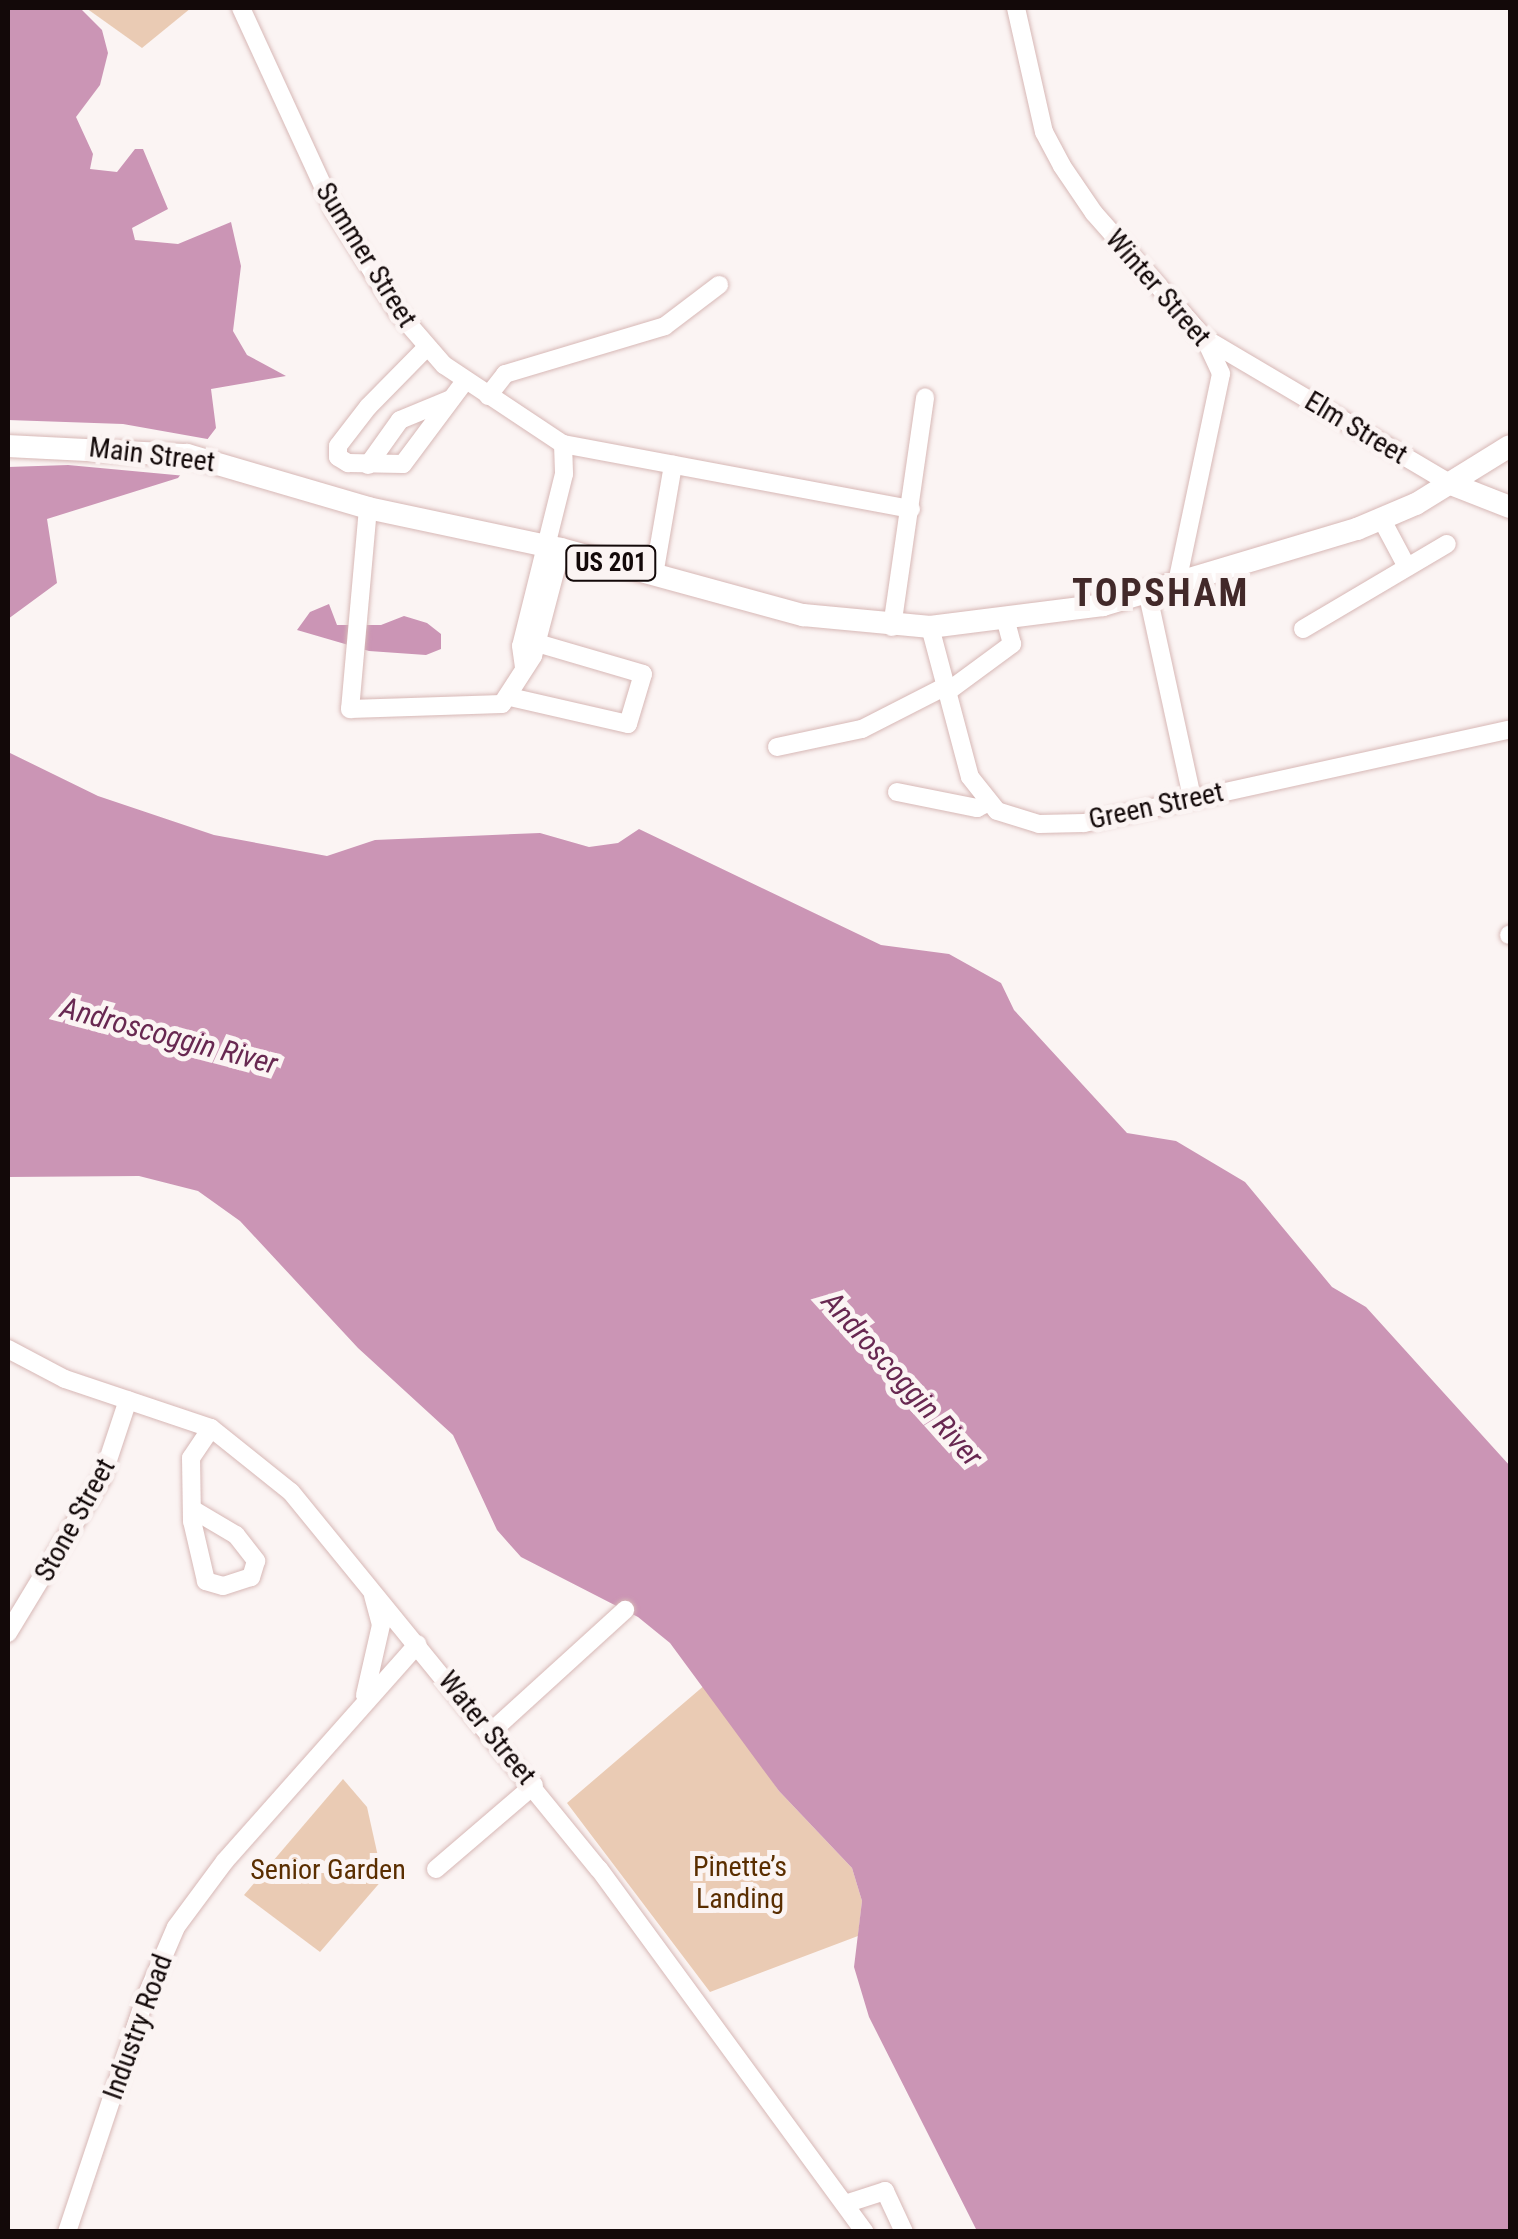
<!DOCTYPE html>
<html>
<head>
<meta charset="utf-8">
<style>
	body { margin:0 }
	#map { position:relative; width:1518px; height:2239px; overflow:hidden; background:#fbf4f3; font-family:"Roboto Condensed",sans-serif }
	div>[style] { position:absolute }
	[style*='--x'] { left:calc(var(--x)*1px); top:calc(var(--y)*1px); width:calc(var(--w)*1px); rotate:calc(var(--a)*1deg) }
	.green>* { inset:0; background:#eacbb4 }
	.water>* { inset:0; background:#cb95b5 }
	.pier>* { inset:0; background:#fbf4f3 }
	.roads { filter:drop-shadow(0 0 2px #d7b8b6) drop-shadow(0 0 2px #d7b8b6) }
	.minor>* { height:18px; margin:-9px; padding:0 9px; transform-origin:9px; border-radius:9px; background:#fff }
	.major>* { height:22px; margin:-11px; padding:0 11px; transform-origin:11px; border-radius:11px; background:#fff }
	span { translate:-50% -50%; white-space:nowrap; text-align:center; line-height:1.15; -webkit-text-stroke:10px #fbf4f3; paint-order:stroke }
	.shield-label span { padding:2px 8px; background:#fbf4f3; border:2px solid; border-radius:8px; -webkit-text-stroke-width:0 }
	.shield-label { font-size:25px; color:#130909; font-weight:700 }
	.street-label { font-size:28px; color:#130909 }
	.park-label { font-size:28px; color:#5a2e00 }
	.water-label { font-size:30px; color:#682851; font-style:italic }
	.district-label { font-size:38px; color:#422929; font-weight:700; letter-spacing:2.5px }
	.frame { position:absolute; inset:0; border:10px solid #130909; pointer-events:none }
</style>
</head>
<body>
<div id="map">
	<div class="green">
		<i style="clip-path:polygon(86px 8px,191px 8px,142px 48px)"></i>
		<i style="clip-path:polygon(706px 1684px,779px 1791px,852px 1868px,862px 1901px,858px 1936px,710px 1992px,567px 1803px)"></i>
		<i style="clip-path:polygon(343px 1779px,367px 1807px,383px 1879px,320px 1952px,244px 1895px)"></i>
	</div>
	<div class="water">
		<i style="clip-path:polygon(8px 8px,80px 8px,102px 30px,108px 53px,100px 85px,76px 117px,93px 154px,90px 169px,117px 172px,135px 149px,143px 149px,168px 209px,132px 228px,135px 240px,178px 244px,231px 222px,241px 266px,233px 331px,247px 355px,286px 376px,211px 389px,216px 428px,178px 478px,47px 519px,57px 583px,8px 619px)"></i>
		<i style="clip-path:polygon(329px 604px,337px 625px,381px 625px,404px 616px,427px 623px,441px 634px,441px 649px,426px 655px,369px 651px,297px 630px,310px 612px)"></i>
		<i style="clip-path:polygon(8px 752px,98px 796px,214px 835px,327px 856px,375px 840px,540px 833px,589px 847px,618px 843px,639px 829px,881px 945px,949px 954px,1001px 983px,1014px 1010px,1127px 1133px,1176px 1141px,1245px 1182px,1332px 1287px,1366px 1307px,1510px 1466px,1510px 2231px,977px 2231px,869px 2017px,854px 1967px,862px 1901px,852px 1868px,779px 1791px,670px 1643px,638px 1617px,521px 1557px,497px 1530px,453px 1435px,358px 1348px,240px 1221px,198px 1191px,139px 1176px,8px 1177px)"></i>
	</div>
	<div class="pier">
		<i style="clip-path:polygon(8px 420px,123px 424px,213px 440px,186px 476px,68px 465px,8px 467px)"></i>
	</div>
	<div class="roads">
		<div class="minor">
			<i style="--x:241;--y:8;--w:225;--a:65.3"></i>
			<i style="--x:335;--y:212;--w:117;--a:57.9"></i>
			<i style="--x:397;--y:311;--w:72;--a:49"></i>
			<i style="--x:444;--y:365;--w:143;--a:33.6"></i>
			<i style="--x:563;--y:444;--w:30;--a:88"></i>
			<i style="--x:564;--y:474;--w:177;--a:104"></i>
			<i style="--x:521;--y:646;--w:22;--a:82"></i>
			<i style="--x:1016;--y:8;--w:127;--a:77.3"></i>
			<i style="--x:1044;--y:132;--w:38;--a:62"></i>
			<i style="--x:1062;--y:166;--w:57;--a:55.8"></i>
			<i style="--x:1094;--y:213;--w:168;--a:48.6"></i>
			<i style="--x:1205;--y:339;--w:38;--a:65"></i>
			<i style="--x:1221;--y:374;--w:213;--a:101.9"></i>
			<i style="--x:1206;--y:339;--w:285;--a:30.6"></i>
			<i style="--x:427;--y:347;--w:84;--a:134.5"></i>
			<i style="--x:368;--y:407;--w:49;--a:127.6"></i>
			<i style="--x:338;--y:446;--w:11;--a:90"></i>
			<i style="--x:338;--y:457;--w:12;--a:31"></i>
			<i style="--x:348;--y:463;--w:55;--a:1"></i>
			<i style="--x:403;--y:464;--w:104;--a:-53.2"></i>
			<i style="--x:488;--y:396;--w:28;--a:-52"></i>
			<i style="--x:505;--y:374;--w:167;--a:-16.7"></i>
			<i style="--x:665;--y:326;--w:68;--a:-37.2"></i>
			<i style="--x:563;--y:444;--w:354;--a:10.6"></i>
			<i style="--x:368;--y:465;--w:55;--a:-54.6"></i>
			<i style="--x:400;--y:420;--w:55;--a:-22.4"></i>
			<i style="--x:368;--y:508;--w:202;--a:95.1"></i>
			<i style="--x:350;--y:709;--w:152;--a:-1.9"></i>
			<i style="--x:502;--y:704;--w:57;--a:-57.1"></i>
			<i style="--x:533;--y:656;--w:111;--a:-75.3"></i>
			<i style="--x:1382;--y:520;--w:53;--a:62"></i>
			<i style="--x:654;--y:575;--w:112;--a:-80.2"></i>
			<i style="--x:1147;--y:591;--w:212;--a:77.7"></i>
			<i style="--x:892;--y:627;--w:232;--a:-81.8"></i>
			<i style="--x:930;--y:627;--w:155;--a:75.1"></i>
			<i style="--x:970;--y:777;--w:43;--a:51.5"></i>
			<i style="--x:997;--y:811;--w:44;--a:17.2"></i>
			<i style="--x:1039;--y:824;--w:45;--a:-1.3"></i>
			<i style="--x:1084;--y:823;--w:436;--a:-12.4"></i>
			<i style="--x:1303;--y:629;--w:167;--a:-30.6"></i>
			<i style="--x:947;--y:692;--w:81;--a:-36.4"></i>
			<i style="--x:1012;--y:644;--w:24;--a:-105"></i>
			<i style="--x:510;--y:697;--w:121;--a:12.9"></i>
			<i style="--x:628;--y:724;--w:52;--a:-73.3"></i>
			<i style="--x:643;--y:674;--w:110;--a:-163.7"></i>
			<i style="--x:777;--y:747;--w:87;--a:-12"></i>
			<i style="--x:862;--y:729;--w:94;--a:-27.1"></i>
			<i style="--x:897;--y:792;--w:82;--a:11.3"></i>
			<i style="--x:977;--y:808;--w:9;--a:-27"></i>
			<i style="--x:1509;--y:935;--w:1;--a:-45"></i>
			<i style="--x:8;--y:1349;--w:64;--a:27.8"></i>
			<i style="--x:65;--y:1379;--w:154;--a:18.6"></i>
			<i style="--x:211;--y:1428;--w:102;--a:38.7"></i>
			<i style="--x:291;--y:1492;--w:487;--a:50.8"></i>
			<i style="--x:599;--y:1869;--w:450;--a:53.8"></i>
			<i style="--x:192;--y:1509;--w:51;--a:30.6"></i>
			<i style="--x:236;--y:1535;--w:33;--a:52"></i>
			<i style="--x:256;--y:1561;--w:17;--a:107"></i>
			<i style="--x:251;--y:1577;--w:29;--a:162"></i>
			<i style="--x:223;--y:1586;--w:18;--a:-164"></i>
			<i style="--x:206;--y:1581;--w:62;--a:-103.1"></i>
			<i style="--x:192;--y:1521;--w:63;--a:-90.9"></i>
			<i style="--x:191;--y:1458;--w:36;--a:-56"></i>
			<i style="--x:8;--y:1633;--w:181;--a:-58.8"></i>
			<i style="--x:102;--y:1478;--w:82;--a:-71.6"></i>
			<i style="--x:365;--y:1695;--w:72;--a:-77.1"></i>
			<i style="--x:381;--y:1625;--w:31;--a:-105"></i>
			<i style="--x:492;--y:1731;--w:180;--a:-42.3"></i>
			<i style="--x:436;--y:1869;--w:129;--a:-40.6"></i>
			<i style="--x:848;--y:2203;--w:39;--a:-18"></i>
			<i style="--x:885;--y:2191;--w:45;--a:65.1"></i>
			<i style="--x:67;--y:2232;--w:246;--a:-71.5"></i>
			<i style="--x:145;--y:1999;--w:78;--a:-66.7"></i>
			<i style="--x:176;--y:1927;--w:82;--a:-53.4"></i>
			<i style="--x:225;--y:1861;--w:290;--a:-48.4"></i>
		</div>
		<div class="major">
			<i style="--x:8;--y:446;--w:179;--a:2.9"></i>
			<i style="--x:187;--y:455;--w:189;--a:16.3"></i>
			<i style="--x:368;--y:508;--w:197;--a:12"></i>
			<i style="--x:561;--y:549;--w:251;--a:15.3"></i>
			<i style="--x:803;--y:615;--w:128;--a:5.4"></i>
			<i style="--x:930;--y:627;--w:174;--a:-7.2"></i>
			<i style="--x:1103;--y:605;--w:265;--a:-16.7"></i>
			<i style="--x:1357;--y:529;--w:64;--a:-23"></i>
			<i style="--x:1416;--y:504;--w:110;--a:-31.7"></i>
			<i style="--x:1451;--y:484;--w:63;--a:21.3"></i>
		</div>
	</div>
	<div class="shield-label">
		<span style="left:611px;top:563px">US 201</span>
	</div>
	<div class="street-label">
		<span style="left:366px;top:255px;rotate:58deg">Summer Street</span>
		<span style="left:1158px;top:288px;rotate:49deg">Winter Street</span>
		<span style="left:1356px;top:428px;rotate:31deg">Elm Street</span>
		<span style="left:152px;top:455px;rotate:7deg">Main Street</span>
		<span style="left:1156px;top:806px;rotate:-12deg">Green Street</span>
		<span style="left:75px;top:1520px;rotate:-61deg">Stone Street</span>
		<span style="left:487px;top:1728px;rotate:51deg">Water Street</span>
		<span style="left:138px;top:2027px;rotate:-70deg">Industry Road</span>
	</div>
	<div class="park-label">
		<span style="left:740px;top:1883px">Pinette’s<br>Landing</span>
		<span style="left:328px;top:1870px">Senior Garden</span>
	</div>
	<div class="water-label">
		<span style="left:169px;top:1036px;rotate:15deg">Androscoggin River</span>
		<span style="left:902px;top:1379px;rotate:48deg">Androscoggin River</span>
	</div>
	<div class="district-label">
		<span style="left:1161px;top:594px">TOPSHAM</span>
	</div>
	<div class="frame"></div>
</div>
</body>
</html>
